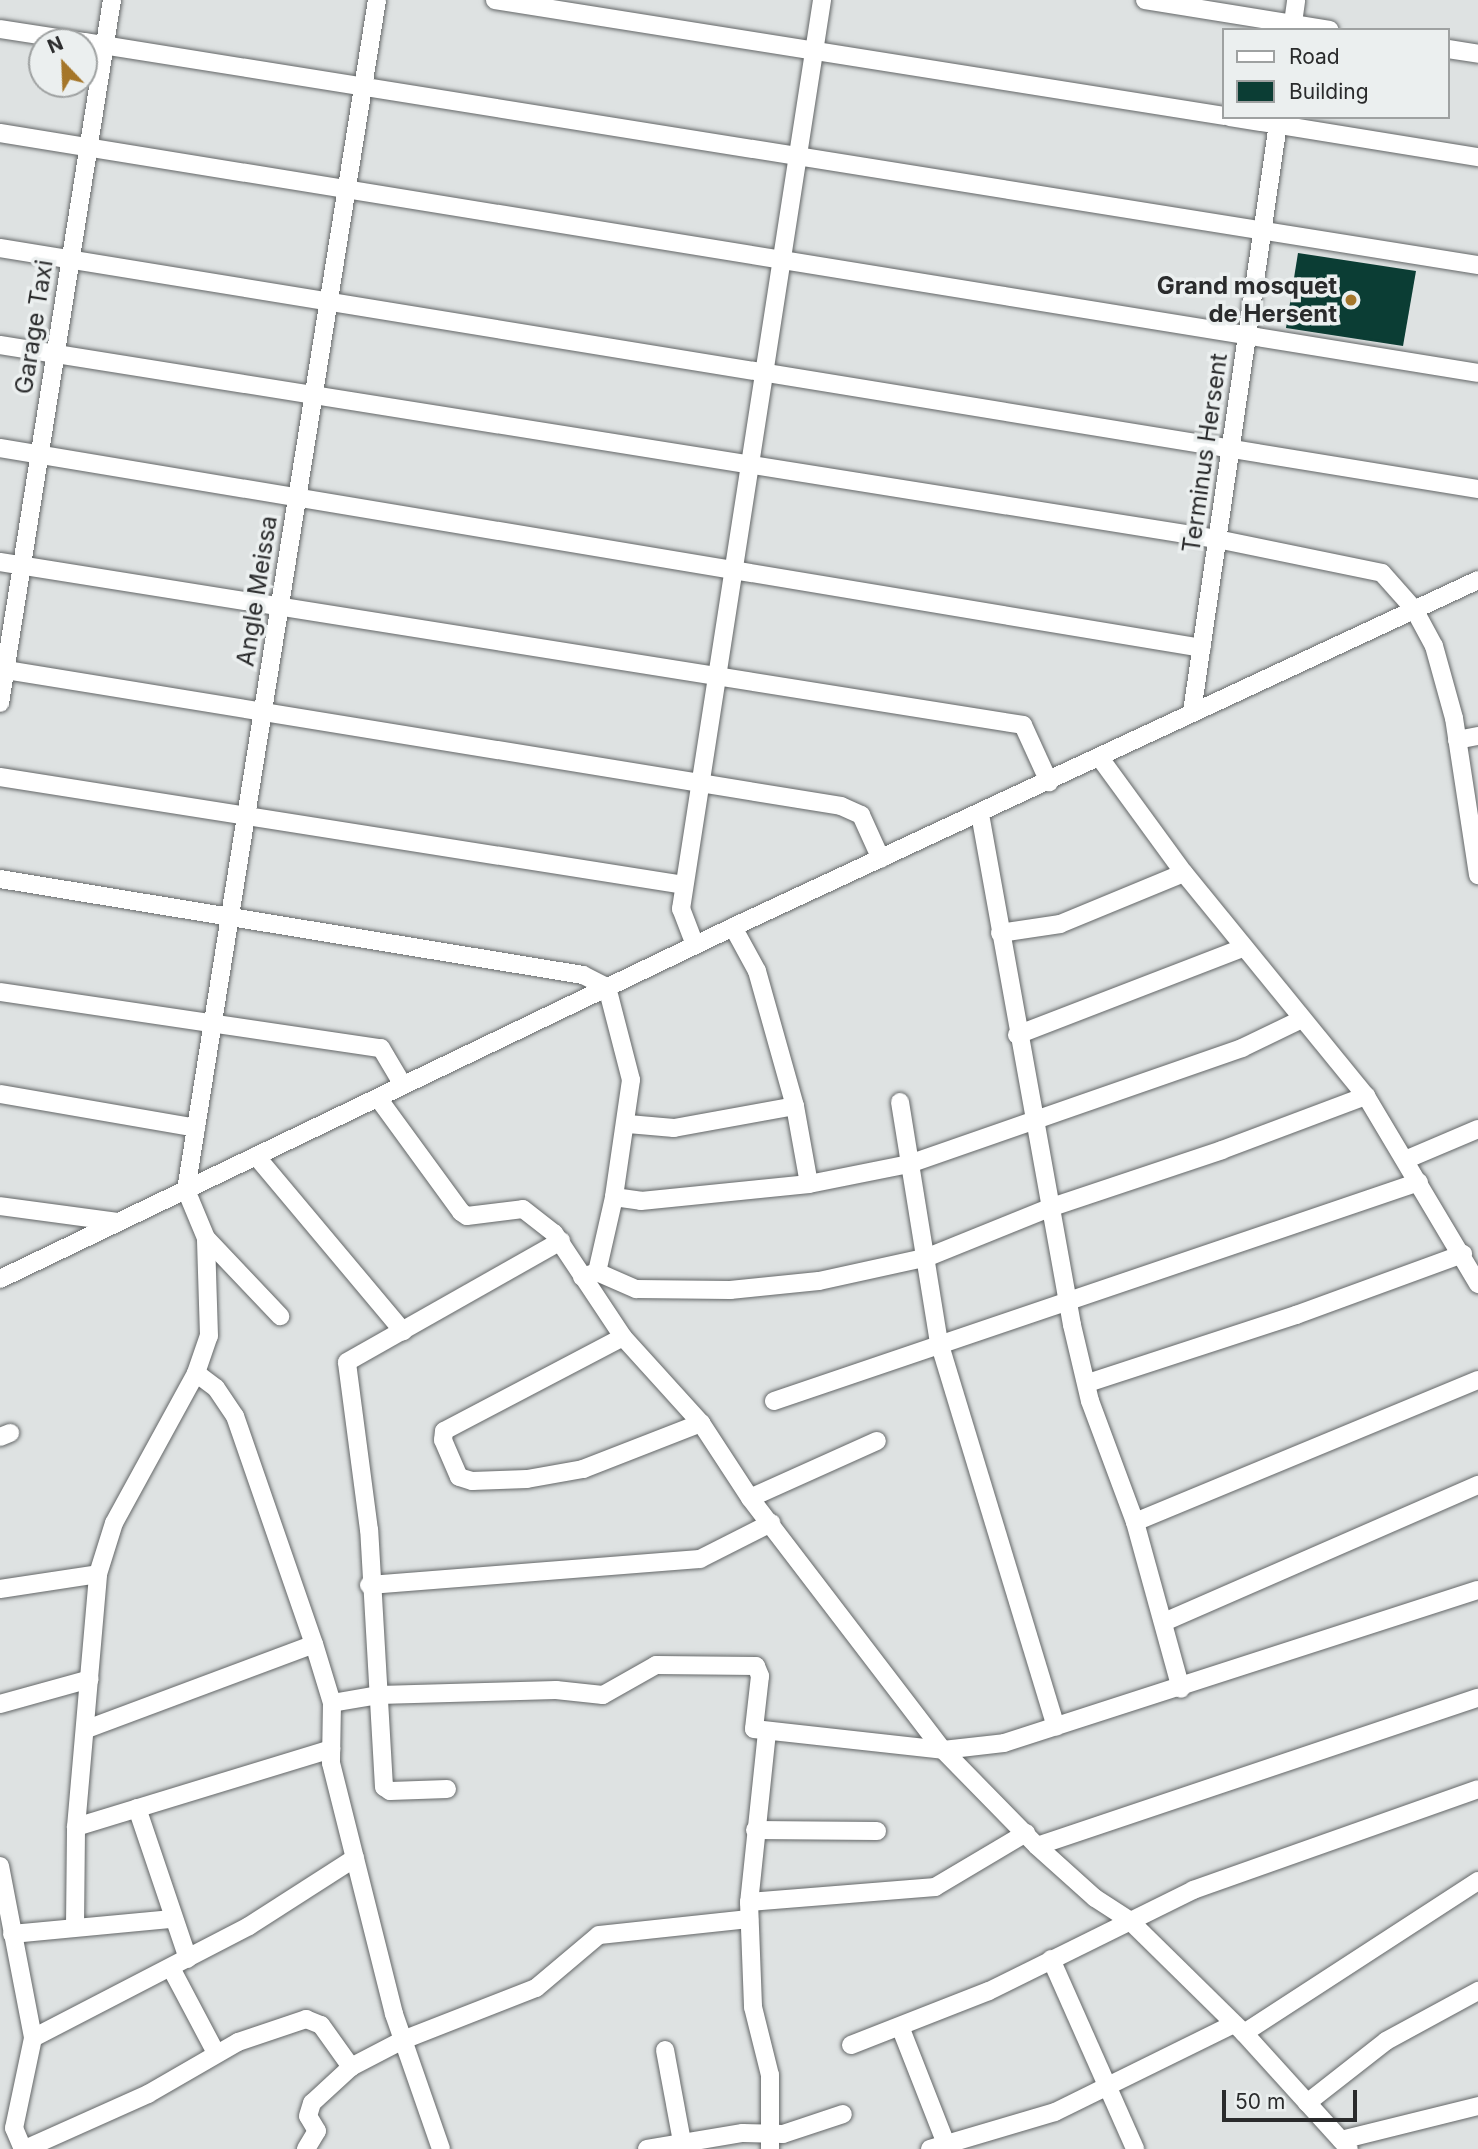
<!DOCTYPE html>
<html>
<head>
<meta charset="utf-8">
<style>
	body { margin:0 }
	#map { position:relative; width:1478px; height:2149px; overflow:hidden; background:#dee2e2; font-family:Inter,sans-serif }
	div>[style] { position:absolute }
	[style*='--x'] { left:calc(var(--x)*1px); top:calc(var(--y)*1px); width:calc(var(--w)*1px); rotate:calc(var(--a)*1deg) }
	.building>* { inset:0; background:#0b3d34 }
	.roads { filter:drop-shadow(0 0 2px #646768) drop-shadow(0 0 2px #646768) }
	.minor>* { height:18px; margin:-9px; padding:0 9px; transform-origin:9px; border-radius:9px; background:#fff }
	.dots>* { width:19px; height:19px; translate:-50% -50%; box-sizing:border-box; border:4px solid #ebefef; border-radius:50% }
	span { translate:-50% -50%; white-space:nowrap; text-align:center; line-height:1.15; -webkit-text-stroke:7px #ebefef; paint-order:stroke }
	.poi-label { font-size:24px; color:#2a2b2c; font-weight:700 }
	.right { translate:-100% -50%; text-align:right }
	.street-label { font-size:24px; color:#2a2b2c }
	.legend { position:absolute; left:1222px; top:28px; width:228px; height:91px; box-sizing:border-box; background:#ebefef; border:2px solid #9ea1a1; margin:0; padding:9px 12px; list-style:none; font-size:21px; color:#2a2b2c }
	.legend li { display:flex; align-items:center; gap:14px; height:35px }
	.legend b { width:35px; border:2px solid #9ea1a1 }
	.north { position:absolute; left:28px; top:28px; width:70px; height:70px; box-sizing:border-box; background:#ebefef; border:2px solid #9ea1a1; border-radius:50%; rotate:337deg; font-size:19px; font-weight:700; line-height:28px; text-align:center; color:#2a2b2c }
	.north::after { content:''; display:block; margin:auto; width:24px; height:32px; background:#a5762a; clip-path:polygon(50% 0,100% 100%,50% 72%,0 100%) }
	.scale { position:absolute; left:1222px; top:2090px; width:135px; height:32px; box-sizing:border-box; border:4px solid #2a2b2c; border-top:0; padding-left:9px; font-size:21px; line-height:24px; white-space:nowrap; color:#2a2b2c; -webkit-text-stroke:5px #ebefef; paint-order:stroke }
</style>
</head>
<body>
<div id="map">
	<div class="building">
		<i style="clip-path:polygon(1298px 253px,1416px 271px,1403px 346px,1286px 328px)"></i>
	</div>
	<div class="roads">
		<div class="minor">
			<i style="--x:495;--y:0;--w:738;--a:9.04"></i>
			<i style="--x:1145;--y:0;--w:187;--a:9.2"></i>
			<i style="--x:0;--y:29;--w:85;--a:8.8"></i>
			<i style="--x:1292;--y:30;--w:30;--a:-82"></i>
			<i style="--x:84;--y:42;--w:1412;--a:9.09"></i>
			<i style="--x:1448;--y:49;--w:30;--a:9"></i>
			<i style="--x:1230;--y:117;--w:251;--a:9.2"></i>
			<i style="--x:0;--y:133;--w:1497;--a:9.22"></i>
			<i style="--x:0;--y:248;--w:1498;--a:9.26"></i>
			<i style="--x:0;--y:345;--w:1232;--a:9.06"></i>
			<i style="--x:1217;--y:539;--w:168;--a:11.6"></i>
			<i style="--x:1382;--y:573;--w:48;--a:48.4"></i>
			<i style="--x:1414;--y:609;--w:42;--a:61.6"></i>
			<i style="--x:1434;--y:646;--w:75;--a:74.5"></i>
			<i style="--x:1454;--y:718;--w:159;--a:81.3"></i>
			<i style="--x:0;--y:448;--w:1218;--a:9.45"></i>
			<i style="--x:0;--y:562;--w:1036;--a:9.05"></i>
			<i style="--x:1023;--y:725;--w:63;--a:65.5"></i>
			<i style="--x:0;--y:669;--w:852;--a:9.25"></i>
			<i style="--x:841;--y:806;--w:22;--a:24"></i>
			<i style="--x:861;--y:815;--w:48;--a:65.6"></i>
			<i style="--x:0;--y:703;--w:712;--a:-80.95"></i>
			<i style="--x:1192;--y:712;--w:601;--a:-81.68"></i>
			<i style="--x:1457;--y:740;--w:21;--a:-11"></i>
			<i style="--x:1100;--y:758;--w:142;--a:53.9"></i>
			<i style="--x:1184;--y:873;--w:288;--a:50.8"></i>
			<i style="--x:1366;--y:1096;--w:219;--a:59.2"></i>
			<i style="--x:0;--y:777;--w:692;--a:8.97"></i>
			<i style="--x:980;--y:814;--w:519;--a:79.79"></i>
			<i style="--x:1072;--y:1325;--w:78;--a:76.7"></i>
			<i style="--x:1090;--y:1401;--w:129;--a:69.6"></i>
			<i style="--x:1135;--y:1522;--w:173;--a:74.6"></i>
			<i style="--x:0;--y:879;--w:591;--a:9.35"></i>
			<i style="--x:583;--y:975;--w:27;--a:27"></i>
			<i style="--x:607;--y:987;--w:96;--a:75.5"></i>
			<i style="--x:631;--y:1080;--w:118;--a:98.3"></i>
			<i style="--x:733;--y:927;--w:50;--a:61.4"></i>
			<i style="--x:757;--y:971;--w:140;--a:74.3"></i>
			<i style="--x:1000;--y:933;--w:61;--a:-8.5"></i>
			<i style="--x:1060;--y:924;--w:134;--a:-22.4"></i>
			<i style="--x:695;--y:945;--w:39;--a:-111"></i>
			<i style="--x:681;--y:909;--w:920;--a:-81.18"></i>
			<i style="--x:0;--y:992;--w:385;--a:8.4"></i>
			<i style="--x:381;--y:1048;--w:43;--a:59.3"></i>
			<i style="--x:1017;--y:1035;--w:242;--a:-21.1"></i>
			<i style="--x:0;--y:1094;--w:199;--a:9.8"></i>
			<i style="--x:378;--y:1098;--w:141;--a:53.9"></i>
			<i style="--x:461;--y:1212;--w:7;--a:34"></i>
			<i style="--x:467;--y:1216;--w:56;--a:-7.1"></i>
			<i style="--x:523;--y:1209;--w:39;--a:38"></i>
			<i style="--x:554;--y:1233;--w:125;--a:56.4"></i>
			<i style="--x:623;--y:1337;--w:116;--a:47.8"></i>
			<i style="--x:701;--y:1423;--w:90;--a:56.8"></i>
			<i style="--x:750;--y:1498;--w:317;--a:52.6"></i>
			<i style="--x:943;--y:1750;--w:134;--a:45.6"></i>
			<i style="--x:1037;--y:1846;--w:78;--a:41.9"></i>
			<i style="--x:1095;--y:1898;--w:40;--a:32.9"></i>
			<i style="--x:1129;--y:1920;--w:161;--a:44.5"></i>
			<i style="--x:1244;--y:2033;--w:156;--a:47.8"></i>
			<i style="--x:900;--y:1102;--w:243;--a:80.8"></i>
			<i style="--x:939;--y:1342;--w:402;--a:73.1"></i>
			<i style="--x:628;--y:1124;--w:46;--a:5"></i>
			<i style="--x:674;--y:1128;--w:123;--a:-10.3"></i>
			<i style="--x:795;--y:1106;--w:79;--a:79.8"></i>
			<i style="--x:256;--y:1156;--w:229;--a:50"></i>
			<i style="--x:1405;--y:1160;--w:79;--a:-23"></i>
			<i style="--x:0;--y:1206;--w:119;--a:7.7"></i>
			<i style="--x:206;--y:1238;--w:108;--a:46.5"></i>
			<i style="--x:597;--y:1272;--w:77;--a:-77.2"></i>
			<i style="--x:614;--y:1197;--w:27;--a:8"></i>
			<i style="--x:641;--y:1201;--w:169;--a:-5.8"></i>
			<i style="--x:809;--y:1184;--w:102;--a:-11.3"></i>
			<i style="--x:909;--y:1164;--w:353;--a:-19.2"></i>
			<i style="--x:1242;--y:1048;--w:64;--a:-25.8"></i>
			<i style="--x:582;--y:1277;--w:16;--a:-18"></i>
			<i style="--x:597;--y:1272;--w:43;--a:23.6"></i>
			<i style="--x:636;--y:1289;--w:94;--a:0.6"></i>
			<i style="--x:730;--y:1290;--w:89;--a:-5.8"></i>
			<i style="--x:819;--y:1281;--w:112;--a:-12.4"></i>
			<i style="--x:928;--y:1257;--w:134;--a:-22"></i>
			<i style="--x:1052;--y:1207;--w:179;--a:-18.5"></i>
			<i style="--x:1222;--y:1150;--w:154;--a:-20.6"></i>
			<i style="--x:0;--y:1279;--w:813;--a:-25.65"></i>
			<i style="--x:733;--y:927;--w:822;--a:-24.97"></i>
			<i style="--x:623;--y:1337;--w:202;--a:152.3"></i>
			<i style="--x:444;--y:1431;--w:9;--a:96"></i>
			<i style="--x:443;--y:1440;--w:40;--a:66.6"></i>
			<i style="--x:459;--y:1477;--w:14;--a:17"></i>
			<i style="--x:472;--y:1481;--w:55;--a:-2.1"></i>
			<i style="--x:527;--y:1479;--w:57;--a:-10.1"></i>
			<i style="--x:583;--y:1469;--w:127;--a:-21.3"></i>
			<i style="--x:196;--y:1373;--w:25;--a:37"></i>
			<i style="--x:216;--y:1388;--w:34;--a:56"></i>
			<i style="--x:235;--y:1416;--w:241;--a:70.9"></i>
			<i style="--x:314;--y:1644;--w:62;--a:73"></i>
			<i style="--x:332;--y:1703;--w:60;--a:91"></i>
			<i style="--x:331;--y:1763;--w:259;--a:75.9"></i>
			<i style="--x:394;--y:2014;--w:143;--a:70.8"></i>
			<i style="--x:1088;--y:1383;--w:219;--a:-18.1"></i>
			<i style="--x:1296;--y:1315;--w:178;--a:-20.1"></i>
			<i style="--x:774;--y:1401;--w:681;--a:-18.75"></i>
			<i style="--x:0;--y:1437;--w:11;--a:-22"></i>
			<i style="--x:750;--y:1498;--w:139;--a:-24.2"></i>
			<i style="--x:1135;--y:1522;--w:371;--a:-22.5"></i>
			<i style="--x:369;--y:1585;--w:332;--a:-4.5"></i>
			<i style="--x:700;--y:1559;--w:80;--a:-26.9"></i>
			<i style="--x:0;--y:1589;--w:99;--a:-8.7"></i>
			<i style="--x:1164;--y:1622;--w:343;--a:-23.6"></i>
			<i style="--x:332;--y:1703;--w:48;--a:-9.7"></i>
			<i style="--x:379;--y:1695;--w:177;--a:-1.6"></i>
			<i style="--x:556;--y:1690;--w:47;--a:6.1"></i>
			<i style="--x:603;--y:1695;--w:61;--a:-29.5"></i>
			<i style="--x:656;--y:1665;--w:100;--a:0.6"></i>
			<i style="--x:756;--y:1666;--w:11;--a:68"></i>
			<i style="--x:760;--y:1676;--w:53;--a:96.5"></i>
			<i style="--x:754;--y:1729;--w:190;--a:6.3"></i>
			<i style="--x:943;--y:1750;--w:61;--a:-6.5"></i>
			<i style="--x:1004;--y:1743;--w:498;--a:-17.9"></i>
			<i style="--x:0;--y:1704;--w:93;--a:-15.5"></i>
			<i style="--x:87;--y:1729;--w:242;--a:-20.5"></i>
			<i style="--x:767;--y:1732;--w:171;--a:96"></i>
			<i style="--x:749;--y:1902;--w:105;--a:87.8"></i>
			<i style="--x:753;--y:2007;--w:70;--a:76"></i>
			<i style="--x:770;--y:2075;--w:74;--a:90"></i>
			<i style="--x:447;--y:1789;--w:57;--a:178"></i>
			<i style="--x:390;--y:1791;--w:7;--a:-146"></i>
			<i style="--x:384;--y:1787;--w:257;--a:-93.3"></i>
			<i style="--x:369;--y:1530;--w:169;--a:-97.5"></i>
			<i style="--x:347;--y:1362;--w:246;--a:-29.5"></i>
			<i style="--x:137;--y:1808;--w:159;--a:71.3"></i>
			<i style="--x:76;--y:1827;--w:267;--a:-17"></i>
			<i style="--x:755;--y:1830;--w:122;--a:0.5"></i>
			<i style="--x:1037;--y:1846;--w:465;--a:-18.6"></i>
			<i style="--x:0;--y:1866;--w:175;--a:79.1"></i>
			<i style="--x:33;--y:2038;--w:92;--a:101.9"></i>
			<i style="--x:14;--y:2128;--w:23;--a:67"></i>
			<i style="--x:749;--y:1902;--w:187;--a:-4.6"></i>
			<i style="--x:935;--y:1887;--w:106;--a:-30.7"></i>
			<i style="--x:75;--y:1926;--w:99;--a:-89.4"></i>
			<i style="--x:76;--y:1827;--w:254;--a:-85"></i>
			<i style="--x:98;--y:1574;--w:53;--a:-72.6"></i>
			<i style="--x:114;--y:1523;--w:171;--a:-61.3"></i>
			<i style="--x:196;--y:1373;--w:39;--a:-71"></i>
			<i style="--x:209;--y:1336;--w:98;--a:-91.8"></i>
			<i style="--x:206;--y:1238;--w:52;--a:-112.6"></i>
			<i style="--x:186;--y:1190;--w:1205;--a:-80.88"></i>
			<i style="--x:12;--y:1934;--w:161;--a:-5.4"></i>
			<i style="--x:1051;--y:1959;--w:208;--a:66.1"></i>
			<i style="--x:171;--y:1968;--w:96;--a:62.1"></i>
			<i style="--x:901;--y:2029;--w:123;--a:68.6"></i>
			<i style="--x:1244;--y:2033;--w:279;--a:-33"></i>
			<i style="--x:33;--y:2038;--w:243;--a:-27.4"></i>
			<i style="--x:249;--y:1926;--w:126;--a:-32.7"></i>
			<i style="--x:851;--y:2045;--w:148;--a:-21.4"></i>
			<i style="--x:989;--y:1991;--w:228;--a:-26.3"></i>
			<i style="--x:1193;--y:1890;--w:302;--a:-19.5"></i>
			<i style="--x:665;--y:2050;--w:94;--a:79.5"></i>
			<i style="--x:1307;--y:2103;--w:100;--a:-38.1"></i>
			<i style="--x:1386;--y:2041;--w:105;--a:-28.5"></i>
			<i style="--x:1341;--y:2140;--w:141;--a:-13.9"></i>
			<i style="--x:25;--y:2149;--w:135;--a:-24.1"></i>
			<i style="--x:148;--y:2094;--w:104;--a:-30"></i>
			<i style="--x:238;--y:2042;--w:72;--a:-18.7"></i>
			<i style="--x:306;--y:2019;--w:16;--a:22"></i>
			<i style="--x:321;--y:2025;--w:52;--a:54.5"></i>
			<i style="--x:306;--y:2149;--w:21;--a:-59"></i>
			<i style="--x:317;--y:2131;--w:17;--a:-121"></i>
			<i style="--x:308;--y:2116;--w:14;--a:-73"></i>
			<i style="--x:312;--y:2103;--w:53;--a:-42.7"></i>
			<i style="--x:351;--y:2067;--w:59;--a:-27.4"></i>
			<i style="--x:403;--y:2040;--w:143;--a:-21.4"></i>
			<i style="--x:536;--y:1988;--w:82;--a:-40.1"></i>
			<i style="--x:599;--y:1935;--w:151;--a:-6.1"></i>
			<i style="--x:647;--y:2149;--w:97;--a:-9.5"></i>
			<i style="--x:743;--y:2133;--w:40;--a:1.4"></i>
			<i style="--x:783;--y:2134;--w:63;--a:-18.4"></i>
			<i style="--x:930;--y:2149;--w:130;--a:-16.5"></i>
			<i style="--x:1055;--y:2112;--w:199;--a:-26.2"></i>
		</div>
	</div>
	<div class="dots">
		<i style="left:1351px;top:300px;background:#a5762a"></i>
	</div>
	<div class="poi-label">
		<span class="right" style="left:1337px;top:300px">Grand mosquet<br>de Hersent</span>
	</div>
	<div class="street-label">
		<span style="left:34px;top:327px;rotate:-81deg">Garage Taxi</span>
		<span style="left:1205px;top:453px;rotate:-82deg">Terminus Hersent</span>
		<span style="left:257px;top:591px;rotate:-81deg">Angle Meissa</span>
	</div>
	<ul class="legend">
	<li><b style="height:9px;background:#fff"></b>Road</li>
	<li><b style="height:19px;background:#0b3d34"></b>Building</li>
	</ul>
	<div class="north">N</div>
	<div class="scale">50 m</div>
</div>
</body>
</html>
